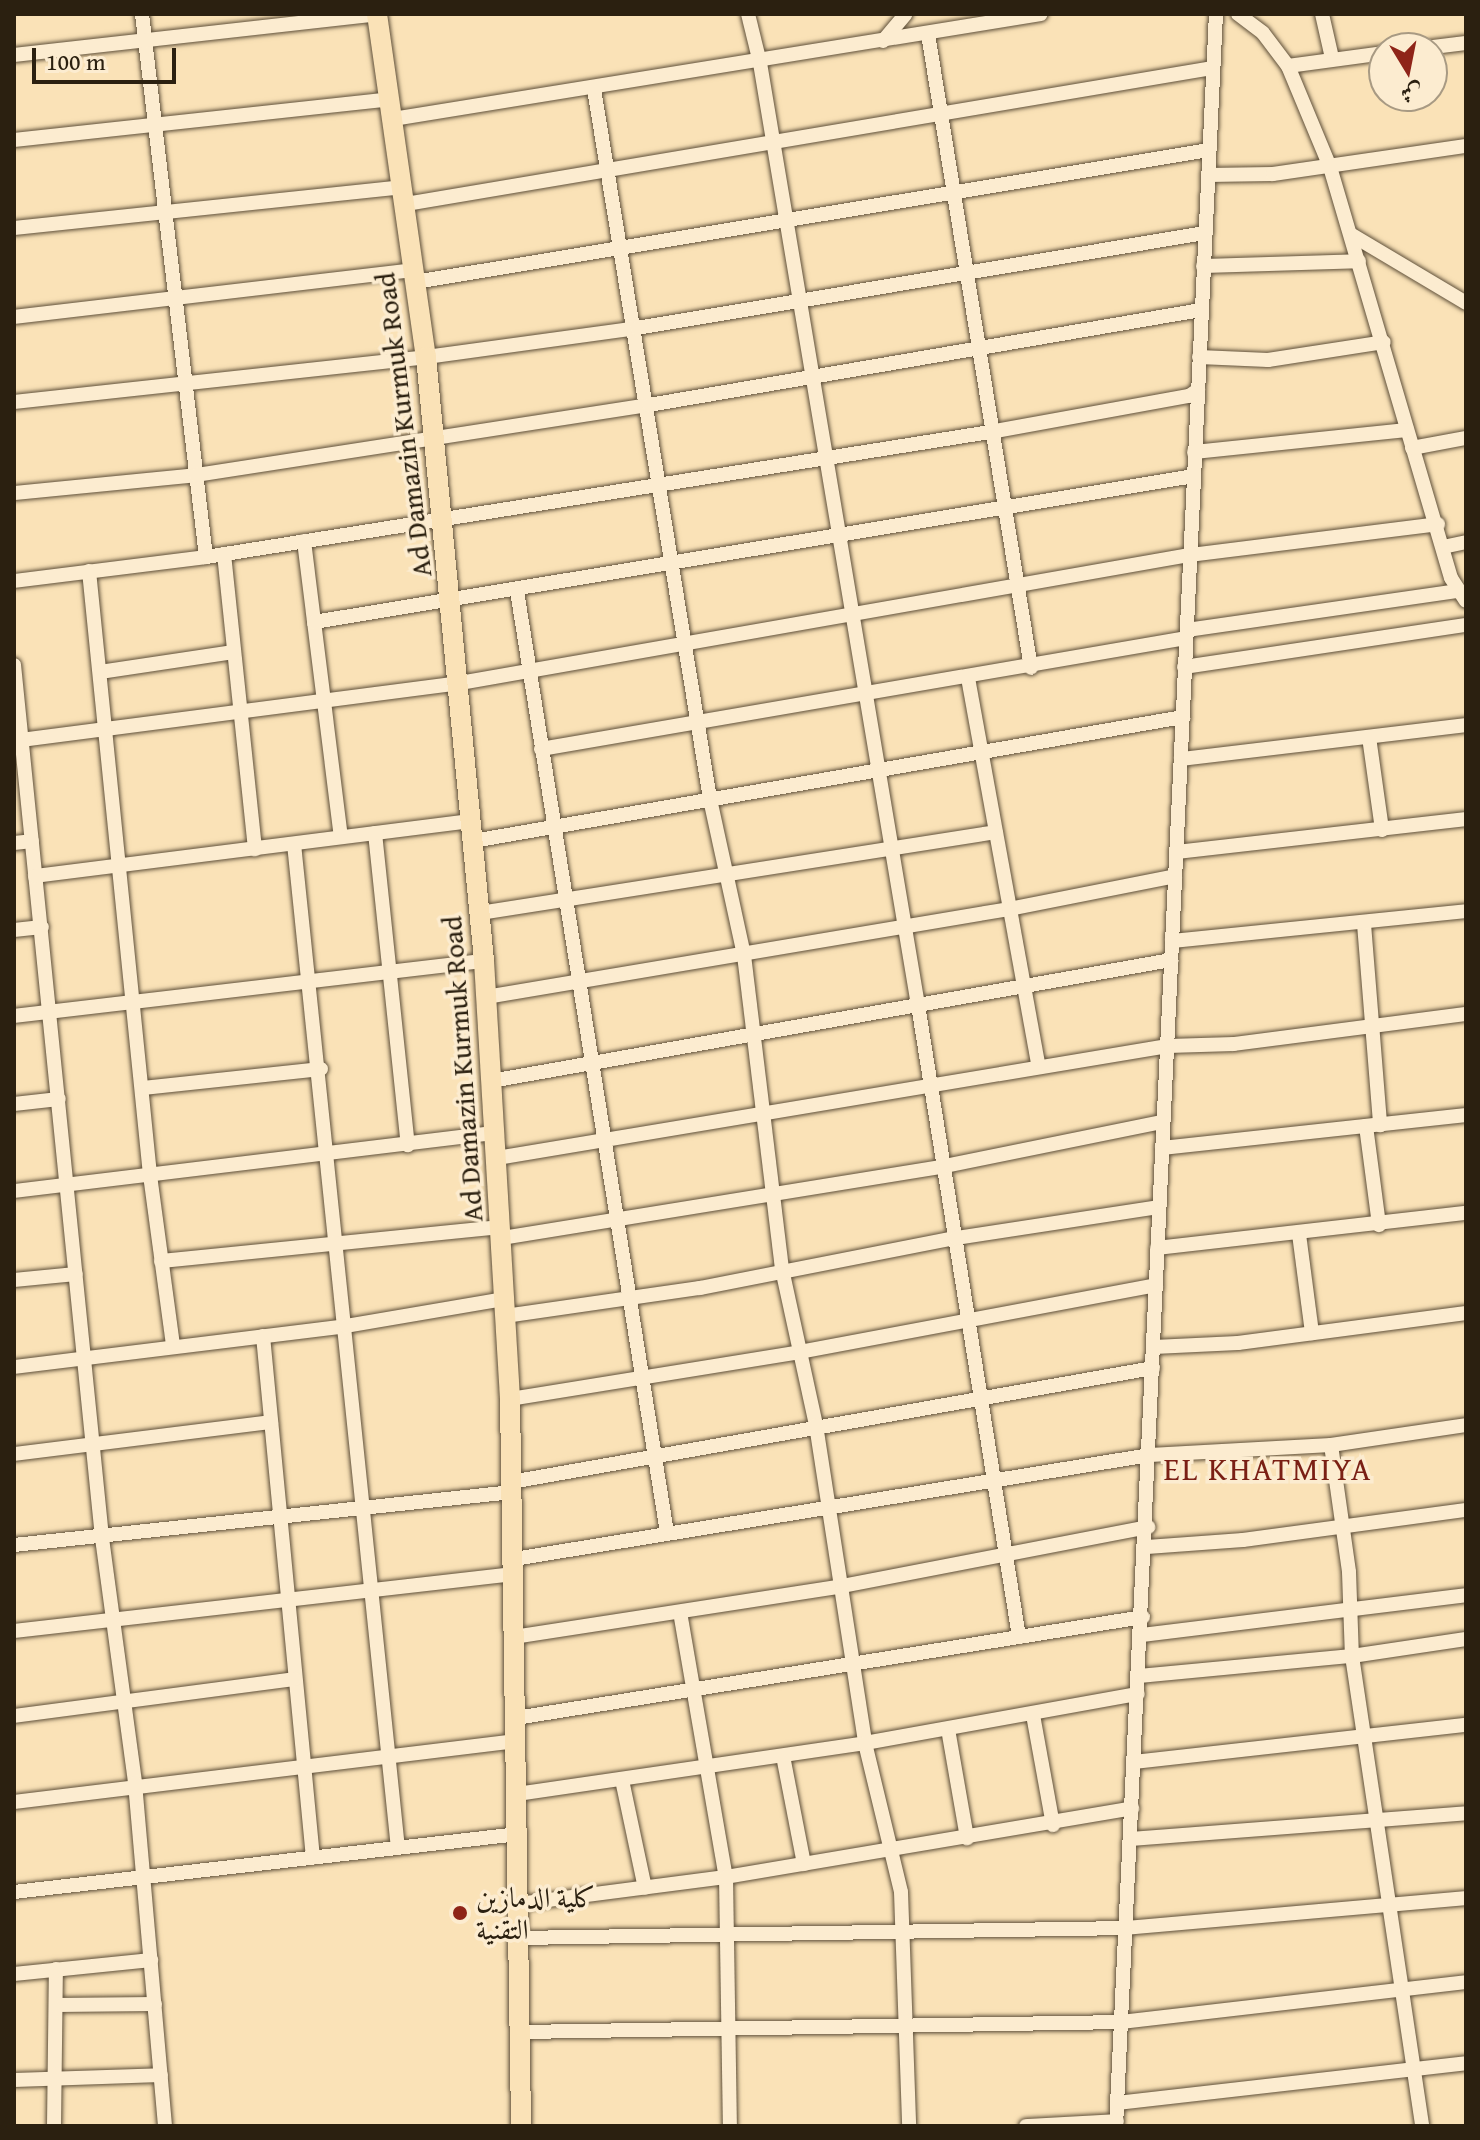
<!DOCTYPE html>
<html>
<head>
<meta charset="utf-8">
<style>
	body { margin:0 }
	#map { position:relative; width:1480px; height:2140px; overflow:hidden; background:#fae2b7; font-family:"Gentium Book Plus",Amiri,serif }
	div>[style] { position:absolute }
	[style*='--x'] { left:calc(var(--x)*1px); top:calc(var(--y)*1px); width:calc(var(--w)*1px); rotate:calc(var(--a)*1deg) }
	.roads { filter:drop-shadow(0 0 2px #5f503a) drop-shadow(0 0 2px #5f503a) }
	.minor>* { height:14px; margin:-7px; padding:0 7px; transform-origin:7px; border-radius:7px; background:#fcecd0 }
	.highway>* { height:20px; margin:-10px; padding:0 10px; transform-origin:10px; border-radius:10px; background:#fae2b7 }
	.dots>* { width:22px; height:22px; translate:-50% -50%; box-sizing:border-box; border:4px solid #fcecd0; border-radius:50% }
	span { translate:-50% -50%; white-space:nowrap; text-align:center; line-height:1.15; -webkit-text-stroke:7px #fcecd0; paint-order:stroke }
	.street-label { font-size:28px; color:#2b2010 }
	.poi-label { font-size:28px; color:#2b2010 }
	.left { translate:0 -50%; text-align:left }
	.quarter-label { font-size:32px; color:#7a1f14; letter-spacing:2px }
	.frame { position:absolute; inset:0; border:16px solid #2b2010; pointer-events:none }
	.north { position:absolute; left:1368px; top:32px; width:80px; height:80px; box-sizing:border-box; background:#fcecd0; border:2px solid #a89a83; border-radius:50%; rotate:170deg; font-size:22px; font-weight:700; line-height:32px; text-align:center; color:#2b2010 }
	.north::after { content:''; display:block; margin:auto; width:28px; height:36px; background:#8f2418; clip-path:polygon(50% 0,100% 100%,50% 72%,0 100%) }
	.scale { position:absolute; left:32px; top:48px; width:144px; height:36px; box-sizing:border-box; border:4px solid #2b2010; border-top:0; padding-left:10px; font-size:24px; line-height:28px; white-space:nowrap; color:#2b2010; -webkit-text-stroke:6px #fcecd0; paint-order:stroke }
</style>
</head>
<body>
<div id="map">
	<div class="roads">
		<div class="minor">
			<i style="--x:142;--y:14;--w:547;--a:83.28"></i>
			<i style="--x:748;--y:14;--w:50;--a:76.2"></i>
			<i style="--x:760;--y:63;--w:955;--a:80.48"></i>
			<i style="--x:918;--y:1005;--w:640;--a:80.92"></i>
			<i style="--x:1238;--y:14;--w:31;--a:37"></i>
			<i style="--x:1263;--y:33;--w:41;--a:52.9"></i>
			<i style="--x:1288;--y:66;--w:109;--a:67.4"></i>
			<i style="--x:1330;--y:167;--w:428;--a:73.6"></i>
			<i style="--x:1451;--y:578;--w:27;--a:57"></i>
			<i style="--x:1322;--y:14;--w:45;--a:77.2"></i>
			<i style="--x:928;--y:34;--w:642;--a:80.77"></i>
			<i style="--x:883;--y:41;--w:35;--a:-50"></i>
			<i style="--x:1425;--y:48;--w:41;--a:-7"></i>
			<i style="--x:14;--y:55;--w:365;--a:-6.4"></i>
			<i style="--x:1288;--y:66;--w:97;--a:-7.7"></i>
			<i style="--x:594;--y:89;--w:719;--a:80.72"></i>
			<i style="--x:710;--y:799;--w:160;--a:77.7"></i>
			<i style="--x:744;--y:955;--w:316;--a:83.1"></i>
			<i style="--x:782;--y:1269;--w:160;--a:77.7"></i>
			<i style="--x:816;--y:1425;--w:322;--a:81.2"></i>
			<i style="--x:865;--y:1743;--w:153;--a:76.4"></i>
			<i style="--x:901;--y:1892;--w:234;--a:88"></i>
			<i style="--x:393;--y:119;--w:656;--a:-9.2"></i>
			<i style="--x:14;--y:140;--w:378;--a:-6.2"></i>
			<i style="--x:1208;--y:175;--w:65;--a:-0.9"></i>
			<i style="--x:1273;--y:174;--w:195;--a:-8.3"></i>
			<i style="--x:406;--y:204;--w:817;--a:-9.58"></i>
			<i style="--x:14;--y:228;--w:392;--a:-6"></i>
			<i style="--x:1352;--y:235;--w:133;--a:30.8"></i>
			<i style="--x:1203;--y:266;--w:156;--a:-1.8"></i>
			<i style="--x:415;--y:282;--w:805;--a:-9.44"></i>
			<i style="--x:14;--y:317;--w:403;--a:-6.7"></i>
			<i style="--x:1199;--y:357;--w:69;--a:2.5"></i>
			<i style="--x:1268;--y:360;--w:117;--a:-8.8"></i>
			<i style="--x:14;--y:402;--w:414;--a:-6.2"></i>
			<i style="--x:426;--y:357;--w:213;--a:-7.8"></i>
			<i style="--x:637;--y:328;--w:576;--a:-9.5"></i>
			<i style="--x:1412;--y:448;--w:55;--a:-10.5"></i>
			<i style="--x:1194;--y:452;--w:214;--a:-5.9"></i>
			<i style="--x:14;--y:493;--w:183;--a:-5.6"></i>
			<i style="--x:196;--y:475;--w:458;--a:-8.8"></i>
			<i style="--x:649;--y:405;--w:560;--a:-9.77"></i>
			<i style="--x:304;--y:541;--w:298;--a:82.9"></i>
			<i style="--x:1443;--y:547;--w:24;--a:-12"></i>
			<i style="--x:224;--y:554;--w:297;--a:84"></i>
			<i style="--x:89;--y:571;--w:607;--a:84.23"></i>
			<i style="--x:150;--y:1175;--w:173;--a:82.3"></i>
			<i style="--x:14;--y:581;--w:193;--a:-7.1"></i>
			<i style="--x:206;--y:557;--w:794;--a:-9.06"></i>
			<i style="--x:990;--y:432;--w:202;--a:-10.3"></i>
			<i style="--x:1189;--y:396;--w:11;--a:-34"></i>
			<i style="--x:517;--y:591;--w:954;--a:80.95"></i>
			<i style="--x:314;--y:622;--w:892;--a:-9.42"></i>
			<i style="--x:1187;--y:630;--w:274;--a:-8.2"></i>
			<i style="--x:14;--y:665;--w:877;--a:84.24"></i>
			<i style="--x:102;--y:1538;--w:247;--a:82.3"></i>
			<i style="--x:135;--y:1783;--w:344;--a:85"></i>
			<i style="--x:1184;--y:667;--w:285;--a:-8.5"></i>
			<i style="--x:100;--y:672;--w:135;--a:-8.5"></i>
			<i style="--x:968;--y:678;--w:395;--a:79.7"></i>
			<i style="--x:1369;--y:737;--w:94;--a:82"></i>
			<i style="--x:21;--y:740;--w:443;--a:-7.4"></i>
			<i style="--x:460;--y:683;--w:741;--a:-9.95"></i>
			<i style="--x:1190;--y:555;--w:250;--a:-7.1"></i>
			<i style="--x:541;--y:749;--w:654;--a:-9.76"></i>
			<i style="--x:1181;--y:759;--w:287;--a:-6.8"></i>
			<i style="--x:375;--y:833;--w:314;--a:84"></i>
			<i style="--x:473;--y:841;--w:721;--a:-9.91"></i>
			<i style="--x:14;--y:843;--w:18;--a:-6"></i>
			<i style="--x:294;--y:844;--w:1009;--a:84.09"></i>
			<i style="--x:1177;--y:852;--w:291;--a:-6.5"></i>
			<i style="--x:35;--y:876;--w:440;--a:-7.2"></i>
			<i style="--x:480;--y:913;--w:522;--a:-8.92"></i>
			<i style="--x:1364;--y:924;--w:202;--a:85.4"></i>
			<i style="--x:14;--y:930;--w:28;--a:-6"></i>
			<i style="--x:1172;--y:941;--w:296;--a:-5.8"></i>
			<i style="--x:486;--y:997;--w:530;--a:-9.55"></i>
			<i style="--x:1009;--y:909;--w:169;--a:-11.2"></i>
			<i style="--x:14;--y:1016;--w:473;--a:-6.7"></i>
			<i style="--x:491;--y:1081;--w:691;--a:-10.09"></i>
			<i style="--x:143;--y:1088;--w:179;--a:-6.1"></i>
			<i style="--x:14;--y:1104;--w:45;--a:-6.3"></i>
			<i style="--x:1366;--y:1126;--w:100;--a:82.5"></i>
			<i style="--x:1162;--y:1148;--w:306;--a:-6.2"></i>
			<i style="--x:497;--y:1158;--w:680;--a:-9.48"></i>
			<i style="--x:1168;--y:1046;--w:66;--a:-1.7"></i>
			<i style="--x:1234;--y:1044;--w:234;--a:-7.4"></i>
			<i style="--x:14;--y:1191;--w:484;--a:-6.9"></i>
			<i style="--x:1299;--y:1234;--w:100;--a:82.5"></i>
			<i style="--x:502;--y:1238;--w:449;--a:-9.2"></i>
			<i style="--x:945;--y:1166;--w:221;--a:-11.5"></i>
			<i style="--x:1157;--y:1248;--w:311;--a:-6.5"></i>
			<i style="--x:161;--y:1261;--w:342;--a:-5.7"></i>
			<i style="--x:14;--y:1280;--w:62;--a:-5.5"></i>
			<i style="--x:505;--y:1316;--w:197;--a:-8.2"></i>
			<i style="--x:700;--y:1288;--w:261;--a:-11.1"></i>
			<i style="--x:956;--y:1238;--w:204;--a:-8.7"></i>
			<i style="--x:263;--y:1336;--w:524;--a:84.53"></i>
			<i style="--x:1154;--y:1347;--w:84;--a:-2.7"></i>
			<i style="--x:1238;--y:1343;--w:230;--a:-7.5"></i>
			<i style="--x:14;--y:1367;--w:335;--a:-7"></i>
			<i style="--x:346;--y:1326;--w:160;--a:-9.7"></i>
			<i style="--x:510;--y:1399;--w:293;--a:-9.2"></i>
			<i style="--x:799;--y:1352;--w:363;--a:-10.6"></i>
			<i style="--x:1331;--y:1445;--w:128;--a:81.9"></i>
			<i style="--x:1349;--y:1572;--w:84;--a:88"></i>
			<i style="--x:1352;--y:1656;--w:475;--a:81.5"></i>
			<i style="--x:14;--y:1454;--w:259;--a:-7.1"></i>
			<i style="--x:511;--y:1482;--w:652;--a:-10.07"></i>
			<i style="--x:14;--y:1545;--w:501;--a:-6.07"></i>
			<i style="--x:1147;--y:1547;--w:96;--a:-4.2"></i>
			<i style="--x:1243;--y:1540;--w:225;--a:-7.7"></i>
			<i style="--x:514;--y:1559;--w:644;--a:-9.29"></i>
			<i style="--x:1150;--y:1455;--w:181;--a:-3.2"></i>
			<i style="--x:1331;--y:1445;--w:136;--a:-8.4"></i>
			<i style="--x:680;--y:1612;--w:269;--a:80.2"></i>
			<i style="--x:726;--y:1877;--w:249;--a:89.1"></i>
			<i style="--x:14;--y:1631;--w:503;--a:-6.5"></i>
			<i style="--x:1142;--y:1635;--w:326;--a:-7"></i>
			<i style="--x:514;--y:1637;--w:332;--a:-8.8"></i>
			<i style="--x:842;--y:1586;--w:312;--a:-10.9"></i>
			<i style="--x:1139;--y:1676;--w:214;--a:-5.4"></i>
			<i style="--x:1352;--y:1656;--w:115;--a:-8.5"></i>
			<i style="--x:1033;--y:1715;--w:112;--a:79.7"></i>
			<i style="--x:14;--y:1716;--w:283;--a:-7.5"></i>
			<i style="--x:516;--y:1718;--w:635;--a:-9.15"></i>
			<i style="--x:948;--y:1729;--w:111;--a:80.1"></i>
			<i style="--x:783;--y:1756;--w:110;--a:79"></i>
			<i style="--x:1134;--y:1762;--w:334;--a:-6.4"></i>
			<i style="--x:622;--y:1780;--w:110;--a:78"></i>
			<i style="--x:517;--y:1794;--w:352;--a:-8.3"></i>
			<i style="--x:865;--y:1743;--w:277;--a:-10.2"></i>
			<i style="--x:14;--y:1802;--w:506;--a:-6.93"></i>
			<i style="--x:1131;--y:1839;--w:336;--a:-4.4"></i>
			<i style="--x:14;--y:1892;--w:507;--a:-6.56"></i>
			<i style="--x:518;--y:1904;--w:210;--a:-7.4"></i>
			<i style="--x:726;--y:1877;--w:412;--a:-9.6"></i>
			<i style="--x:518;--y:1938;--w:607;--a:-0.94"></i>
			<i style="--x:1125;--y:1928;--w:342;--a:-5"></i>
			<i style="--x:14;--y:1974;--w:138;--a:-5.8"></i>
			<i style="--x:56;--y:2005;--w:99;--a:-0.6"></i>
			<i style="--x:521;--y:2032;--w:600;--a:-0.95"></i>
			<i style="--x:1121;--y:2022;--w:347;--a:-6.6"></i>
			<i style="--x:14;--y:2080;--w:147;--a:-1.9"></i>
			<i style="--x:1117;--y:2103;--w:351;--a:-6.5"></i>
			<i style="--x:54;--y:2126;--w:157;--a:-89.3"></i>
			<i style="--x:1026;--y:2126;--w:91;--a:-3.1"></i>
			<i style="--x:1116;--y:2126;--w:2114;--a:-87.29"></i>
		</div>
		<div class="highway">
			<i style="--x:377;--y:14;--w:346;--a:81.9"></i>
			<i style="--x:426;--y:357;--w:607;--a:84.51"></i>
			<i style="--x:484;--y:961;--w:439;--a:86.6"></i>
			<i style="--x:510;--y:1399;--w:727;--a:89.13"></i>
		</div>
	</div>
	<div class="dots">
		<i style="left:460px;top:1913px;background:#8f2418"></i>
	</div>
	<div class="street-label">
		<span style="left:403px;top:425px;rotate:-97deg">Ad Damazin Kurmuk Road</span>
		<span style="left:462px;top:1069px;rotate:-94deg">Ad Damazin Kurmuk Road</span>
	</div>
	<div class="poi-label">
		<span class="left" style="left:476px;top:1913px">كلية الدمازين<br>التقنية</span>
	</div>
	<div class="quarter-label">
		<span style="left:1268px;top:1469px">EL KHATMIYA</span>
	</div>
	<div class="frame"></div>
	<div class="north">ش</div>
	<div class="scale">100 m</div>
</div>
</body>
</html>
